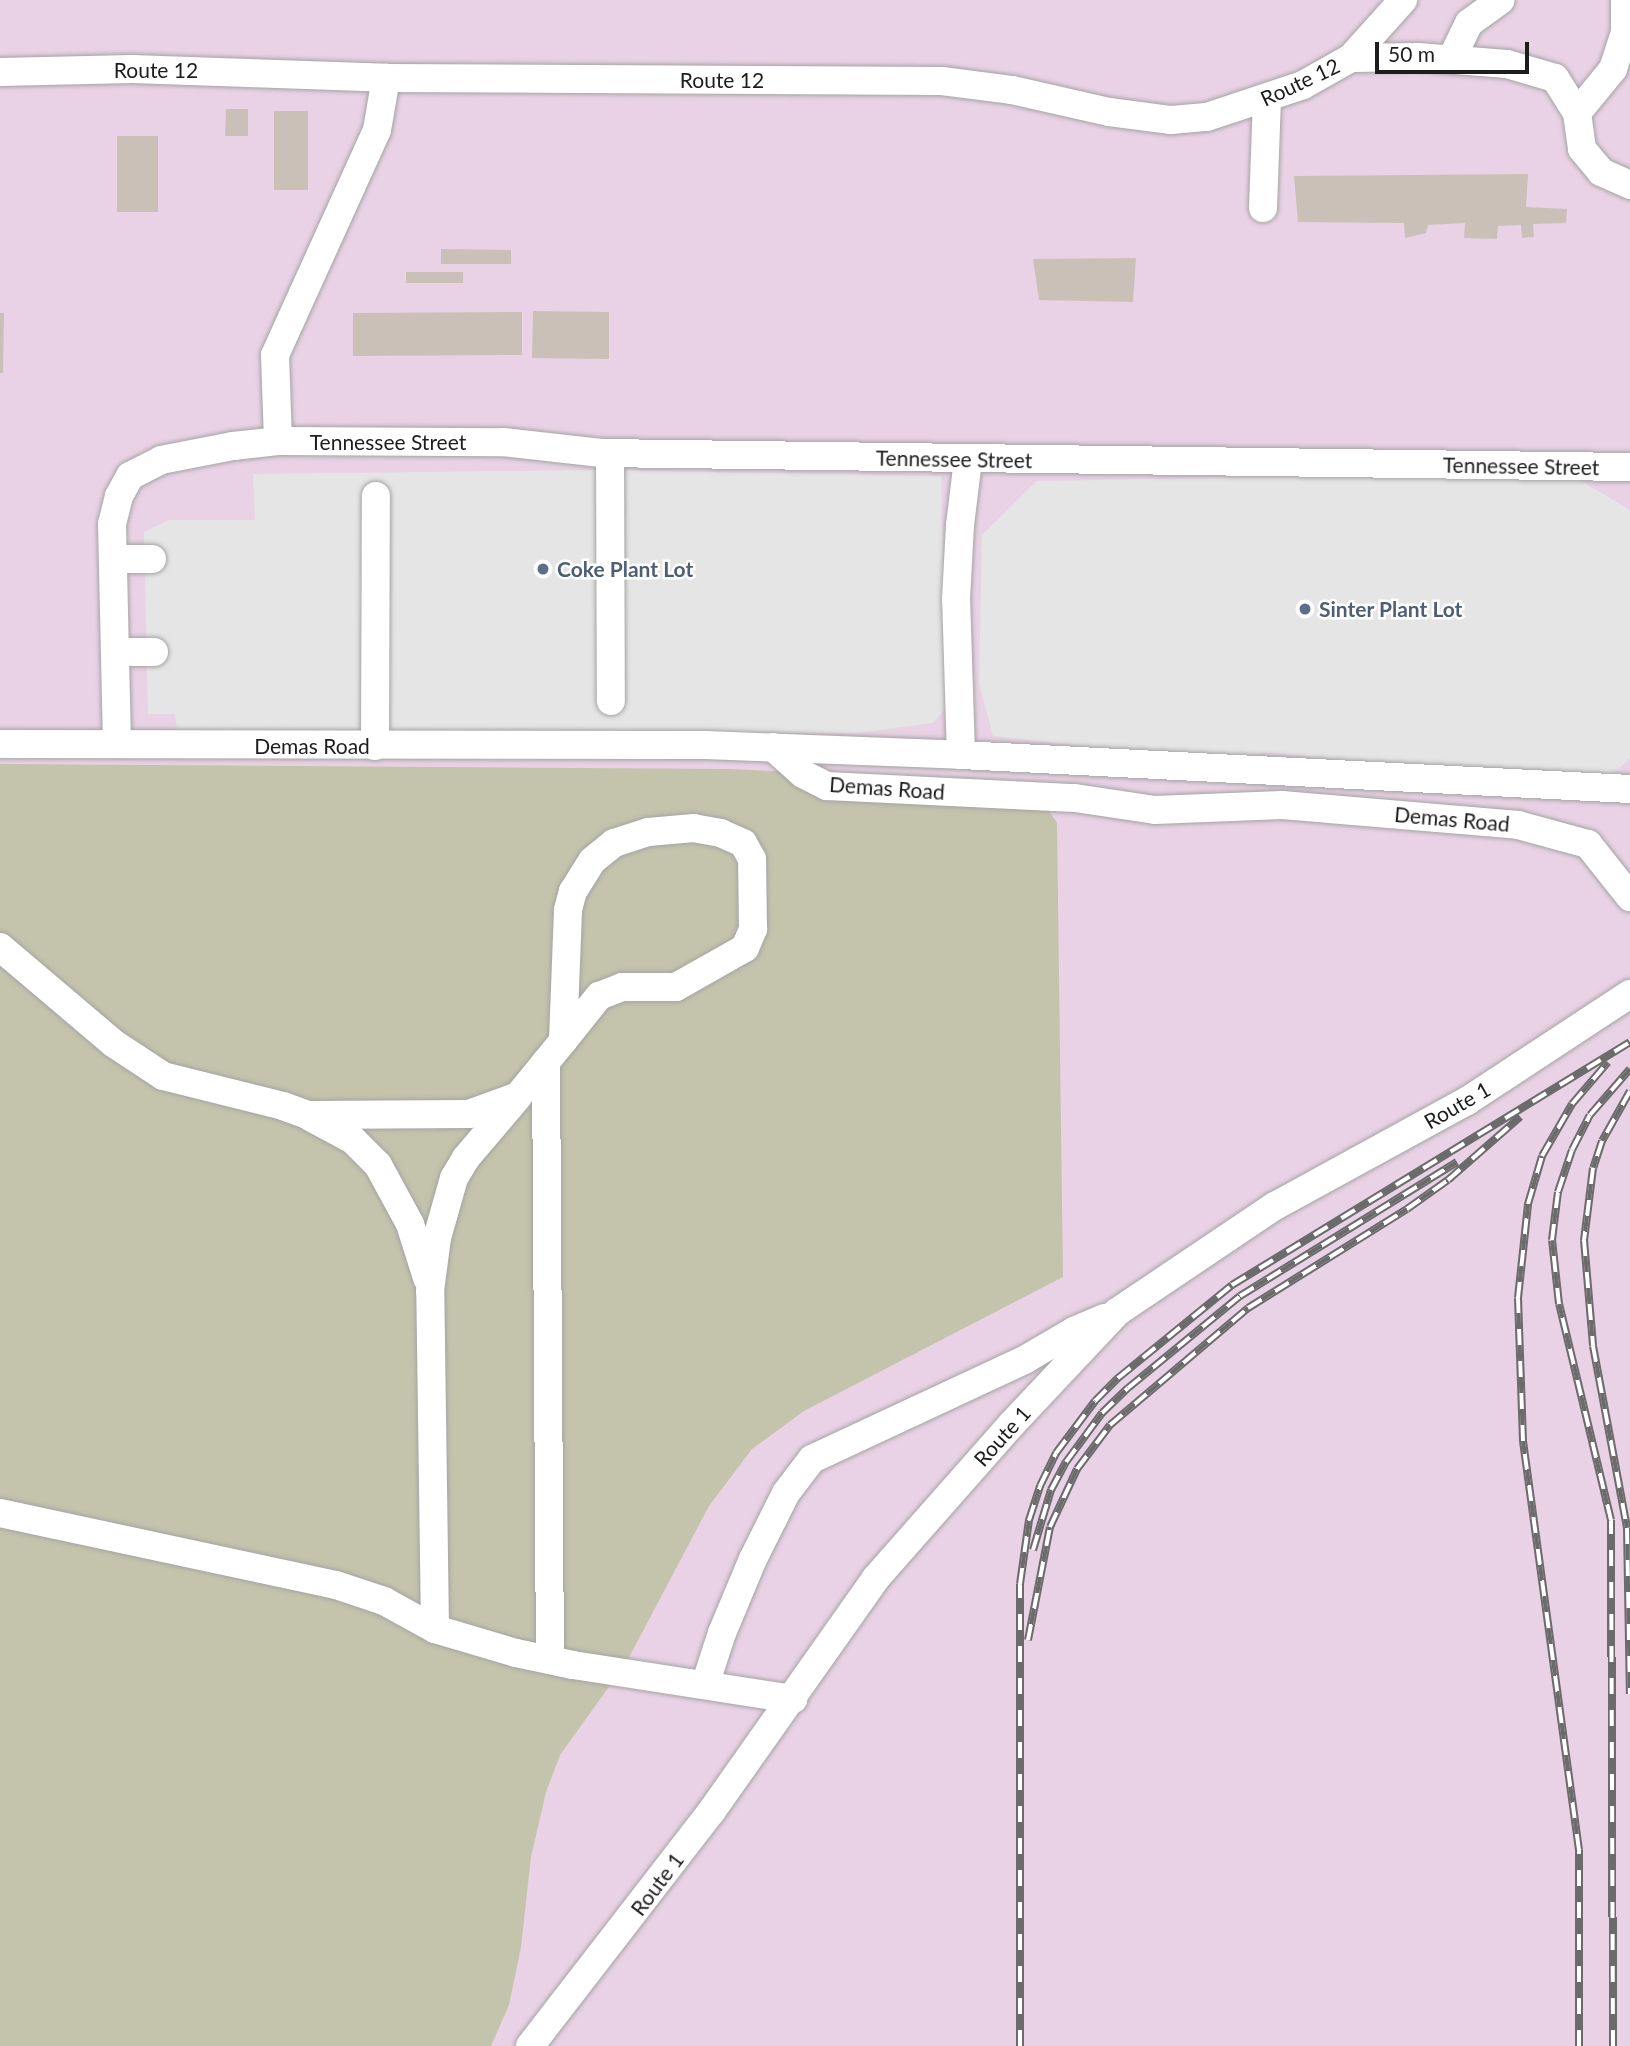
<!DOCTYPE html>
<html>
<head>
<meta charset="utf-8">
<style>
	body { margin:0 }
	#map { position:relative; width:1630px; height:2046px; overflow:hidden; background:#efeae1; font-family:Lato,sans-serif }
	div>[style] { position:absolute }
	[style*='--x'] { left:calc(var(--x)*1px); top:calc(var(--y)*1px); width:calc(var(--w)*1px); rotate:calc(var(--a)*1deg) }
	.industrial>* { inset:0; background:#e9d2e5 }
	.construction>* { inset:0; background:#c4c4ac }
	.parking>* { inset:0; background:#e5e5e5 }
	.building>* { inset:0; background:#cbc0b7 }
	.roads { filter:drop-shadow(0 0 2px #a4a4a4) drop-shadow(0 0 2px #a4a4a4) }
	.minor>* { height:28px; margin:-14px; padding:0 14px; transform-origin:14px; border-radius:14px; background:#fff }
	.rail>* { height:8px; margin-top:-4px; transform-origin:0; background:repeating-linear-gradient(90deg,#fff 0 16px,#6b6b6b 0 32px); box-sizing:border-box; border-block:2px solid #6b6b6b }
	.dots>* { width:19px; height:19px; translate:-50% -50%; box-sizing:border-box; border:4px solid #fff; border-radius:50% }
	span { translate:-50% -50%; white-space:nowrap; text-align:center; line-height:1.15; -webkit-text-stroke:5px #fff; paint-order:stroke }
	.street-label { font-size:21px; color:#1d1d1d }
	.service-label { font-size:21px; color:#4e5e75; font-weight:700 }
	.left { translate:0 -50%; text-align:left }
	.scale { position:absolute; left:1375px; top:42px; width:154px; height:32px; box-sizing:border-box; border:4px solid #1d1d1d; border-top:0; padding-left:9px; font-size:21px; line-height:24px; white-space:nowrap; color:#1d1d1d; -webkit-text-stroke:5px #fff; paint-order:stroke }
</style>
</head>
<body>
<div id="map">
	<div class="industrial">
		<i style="clip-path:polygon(0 0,1630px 0,1630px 2046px,0 2046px)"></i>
	</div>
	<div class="construction">
		<i style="clip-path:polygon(0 764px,730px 769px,992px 781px,1040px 798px,1057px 823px,1063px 1277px,804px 1411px,752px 1449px,709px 1506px,626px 1663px,560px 1755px,546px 1792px,531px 1857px,521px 1947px,509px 2005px,491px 2046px,0 2046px)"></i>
	</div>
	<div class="parking">
		<i style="clip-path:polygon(598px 470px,941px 476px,947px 707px,933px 723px,857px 733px,177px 731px,175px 714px,148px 714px,144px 532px,169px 520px,255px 520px,253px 474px)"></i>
		<i style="clip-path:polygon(1274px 477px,1574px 477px,1630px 510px,1630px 758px,1612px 775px,1498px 767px,1368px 763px,1268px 752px,1216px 761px,993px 736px,979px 683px,982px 535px,1037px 481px)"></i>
	</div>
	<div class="building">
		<i style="clip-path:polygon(226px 109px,248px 109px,248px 136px,225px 136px)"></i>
		<i style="clip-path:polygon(274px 111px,308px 111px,308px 190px,274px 190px)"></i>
		<i style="clip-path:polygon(117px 136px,158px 136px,158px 212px,117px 212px)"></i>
		<i style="clip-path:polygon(1528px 174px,1526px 207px,1567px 209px,1566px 223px,1533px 224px,1534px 237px,1522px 238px,1521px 225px,1498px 226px,1497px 239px,1464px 238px,1465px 223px,1428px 225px,1426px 233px,1405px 238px,1404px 223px,1298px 222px,1294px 176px)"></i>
		<i style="clip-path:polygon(441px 249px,511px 250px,511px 264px,441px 264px)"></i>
		<i style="clip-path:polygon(1136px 258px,1133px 302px,1039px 300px,1033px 259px)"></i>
		<i style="clip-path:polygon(406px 272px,463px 272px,463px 283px,406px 283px)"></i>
		<i style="clip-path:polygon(533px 311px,609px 312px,609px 359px,532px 358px)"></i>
		<i style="clip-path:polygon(522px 312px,522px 355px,353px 356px,353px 313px)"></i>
		<i style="clip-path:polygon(0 313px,4px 313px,3px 373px,0 373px)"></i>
	</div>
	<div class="roads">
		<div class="minor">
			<i style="--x:1351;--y:58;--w:67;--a:-0.9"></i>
			<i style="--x:1418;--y:57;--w:89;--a:4.5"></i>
			<i style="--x:1507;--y:64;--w:50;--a:16.3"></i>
			<i style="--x:1555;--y:78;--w:41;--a:57.8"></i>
			<i style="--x:1577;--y:113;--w:36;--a:82"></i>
			<i style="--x:1582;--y:149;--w:30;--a:50"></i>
			<i style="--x:1601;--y:172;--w:32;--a:24"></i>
			<i style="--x:1451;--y:60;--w:41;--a:-64.1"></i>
			<i style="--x:1469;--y:23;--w:39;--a:-36"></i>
			<i style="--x:0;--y:72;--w:132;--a:-1.3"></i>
			<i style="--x:132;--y:69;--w:254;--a:2"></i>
			<i style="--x:386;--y:78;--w:556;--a:0.31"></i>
			<i style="--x:942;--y:81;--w:71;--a:7.3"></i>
			<i style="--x:1012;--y:90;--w:99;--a:12.8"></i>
			<i style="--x:1109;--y:112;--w:63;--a:7.4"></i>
			<i style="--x:1171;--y:120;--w:36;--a:-5"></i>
			<i style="--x:1207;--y:117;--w:101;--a:-18.4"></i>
			<i style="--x:1303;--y:85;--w:55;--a:-29.4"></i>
			<i style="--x:1351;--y:58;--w:78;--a:-48.1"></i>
			<i style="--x:1577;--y:113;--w:57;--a:-50.7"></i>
			<i style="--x:1613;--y:69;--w:40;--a:-72"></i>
			<i style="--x:1625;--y:31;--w:31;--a:-90"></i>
			<i style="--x:1263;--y:208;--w:109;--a:-87.9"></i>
			<i style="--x:278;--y:441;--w:86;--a:-92"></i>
			<i style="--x:275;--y:355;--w:247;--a:-65.6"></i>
			<i style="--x:377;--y:130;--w:53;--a:-80.2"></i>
			<i style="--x:610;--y:453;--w:248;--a:89.8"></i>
			<i style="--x:113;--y:559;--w:39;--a:0"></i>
			<i style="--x:115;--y:652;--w:39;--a:0"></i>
			<i style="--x:0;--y:744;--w:705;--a:0.08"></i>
			<i style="--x:705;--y:745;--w:256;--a:2.2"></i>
			<i style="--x:961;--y:755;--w:670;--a:2.91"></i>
			<i style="--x:117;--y:744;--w:220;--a:-91.3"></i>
			<i style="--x:112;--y:524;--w:29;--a:-76"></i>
			<i style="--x:119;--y:496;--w:23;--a:-61"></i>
			<i style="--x:130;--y:476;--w:35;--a:-27"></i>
			<i style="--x:161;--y:460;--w:73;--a:-11"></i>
			<i style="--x:233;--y:446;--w:45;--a:-6.3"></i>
			<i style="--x:278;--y:441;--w:225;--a:0.3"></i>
			<i style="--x:503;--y:442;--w:99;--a:6.4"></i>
			<i style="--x:601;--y:453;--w:1029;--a:0.78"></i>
			<i style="--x:375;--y:746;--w:250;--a:-89.8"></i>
			<i style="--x:773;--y:747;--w:40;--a:42"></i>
			<i style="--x:803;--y:774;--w:27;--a:27"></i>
			<i style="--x:827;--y:786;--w:248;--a:2.8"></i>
			<i style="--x:1075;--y:798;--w:81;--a:8.5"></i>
			<i style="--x:1155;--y:810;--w:127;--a:-2.3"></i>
			<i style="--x:1282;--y:805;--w:237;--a:4.8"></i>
			<i style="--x:1518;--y:825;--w:73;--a:15.2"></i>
			<i style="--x:1588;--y:844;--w:68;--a:51.6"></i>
			<i style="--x:961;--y:755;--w:156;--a:-91.8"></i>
			<i style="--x:956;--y:599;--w:74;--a:-86.9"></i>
			<i style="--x:960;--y:525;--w:65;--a:-83"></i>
			<i style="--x:0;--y:947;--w:148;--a:40.3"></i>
			<i style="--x:113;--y:1043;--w:60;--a:33.4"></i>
			<i style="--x:163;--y:1076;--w:124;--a:14"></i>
			<i style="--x:283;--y:1106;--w:27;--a:20"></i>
			<i style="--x:308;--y:1115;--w:161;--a:-0.4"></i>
			<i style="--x:469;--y:1114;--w:52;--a:-20.2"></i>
			<i style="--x:518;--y:1096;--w:71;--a:-50.7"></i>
			<i style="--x:563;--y:1041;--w:58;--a:-51.3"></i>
			<i style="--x:599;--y:996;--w:25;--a:-21"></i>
			<i style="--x:622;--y:987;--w:54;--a:0"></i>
			<i style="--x:676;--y:987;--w:79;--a:-29.5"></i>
			<i style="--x:745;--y:948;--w:21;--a:-67"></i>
			<i style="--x:753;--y:929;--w:70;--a:-90.8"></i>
			<i style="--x:752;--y:859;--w:18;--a:-119"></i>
			<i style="--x:743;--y:843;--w:24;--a:-156"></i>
			<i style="--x:721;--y:833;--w:27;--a:-170"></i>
			<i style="--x:694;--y:828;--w:46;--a:175"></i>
			<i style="--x:648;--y:832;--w:36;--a:162"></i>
			<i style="--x:614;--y:843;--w:28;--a:141"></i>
			<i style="--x:592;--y:861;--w:36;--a:122"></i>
			<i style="--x:573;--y:891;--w:20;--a:105"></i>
			<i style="--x:568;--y:910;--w:131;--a:92.2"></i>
			<i style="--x:546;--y:1062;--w:598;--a:89.62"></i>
			<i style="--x:310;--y:1117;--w:49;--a:28.1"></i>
			<i style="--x:353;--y:1140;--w:35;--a:45"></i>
			<i style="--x:378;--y:1165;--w:67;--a:61.5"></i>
			<i style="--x:410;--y:1224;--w:57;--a:72.5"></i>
			<i style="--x:0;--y:1513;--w:344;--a:12.1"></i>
			<i style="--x:336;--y:1585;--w:51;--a:18.4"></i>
			<i style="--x:384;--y:1601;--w:58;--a:28.8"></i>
			<i style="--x:435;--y:1629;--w:84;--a:16.5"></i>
			<i style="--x:516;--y:1653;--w:58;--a:11.9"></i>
			<i style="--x:573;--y:1665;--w:223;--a:8.8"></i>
			<i style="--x:435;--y:1629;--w:338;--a:-90.8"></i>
			<i style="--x:430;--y:1291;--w:53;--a:-82.5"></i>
			<i style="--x:437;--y:1238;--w:62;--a:-74.2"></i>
			<i style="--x:454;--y:1178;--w:23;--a:-59"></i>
			<i style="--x:466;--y:1158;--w:79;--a:-49.6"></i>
			<i style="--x:705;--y:1685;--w:55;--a:-71.9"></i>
			<i style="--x:722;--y:1633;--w:80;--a:-67.3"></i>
			<i style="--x:753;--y:1559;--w:74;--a:-63.4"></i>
			<i style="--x:786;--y:1493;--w:43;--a:-52.6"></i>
			<i style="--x:812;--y:1459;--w:236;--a:-25"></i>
			<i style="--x:1026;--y:1359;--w:56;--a:-30.3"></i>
			<i style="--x:1074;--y:1331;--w:34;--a:-23"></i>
			<i style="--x:530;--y:2046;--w:296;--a:-52.3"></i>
			<i style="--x:711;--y:1812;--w:286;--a:-54.8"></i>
			<i style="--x:876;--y:1578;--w:204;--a:-48.6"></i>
			<i style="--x:1011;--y:1425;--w:155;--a:-46.8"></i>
			<i style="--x:1117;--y:1312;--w:190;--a:-33.9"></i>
			<i style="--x:1275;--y:1206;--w:219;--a:-28.7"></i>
			<i style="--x:1467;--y:1101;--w:195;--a:-33.3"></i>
		</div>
	</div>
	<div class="rail">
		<i style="--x:1630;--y:1091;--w:57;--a:119.2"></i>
		<i style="--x:1602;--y:1141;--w:28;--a:108"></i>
		<i style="--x:1593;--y:1168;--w:73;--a:97.1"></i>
		<i style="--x:1584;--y:1240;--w:106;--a:85.1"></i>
		<i style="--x:1593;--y:1346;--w:185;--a:79.4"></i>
		<i style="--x:1627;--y:1528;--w:166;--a:89"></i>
		<i style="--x:1033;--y:1550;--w:63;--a:-73.3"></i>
		<i style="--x:1051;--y:1490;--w:32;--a:-62"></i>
		<i style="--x:1066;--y:1462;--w:61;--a:-53.7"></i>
		<i style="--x:1102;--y:1413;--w:36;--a:-44"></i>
		<i style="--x:1128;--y:1388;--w:145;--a:-39.4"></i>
		<i style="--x:1240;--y:1296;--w:255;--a:-31.7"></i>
		<i style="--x:1028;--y:1640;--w:115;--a:-79"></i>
		<i style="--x:1050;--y:1527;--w:64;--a:-65"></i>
		<i style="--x:1077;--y:1469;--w:55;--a:-53.1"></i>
		<i style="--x:1110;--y:1425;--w:181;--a:-40.3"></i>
		<i style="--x:1248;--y:1308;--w:187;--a:-31.9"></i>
		<i style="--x:1407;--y:1209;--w:50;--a:-35.3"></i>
		<i style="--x:1448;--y:1180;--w:96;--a:-41.2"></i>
		<i style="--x:1020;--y:2046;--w:462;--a:-90"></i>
		<i style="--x:1020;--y:1584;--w:65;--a:-82"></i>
		<i style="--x:1029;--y:1520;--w:36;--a:-72"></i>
		<i style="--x:1040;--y:1486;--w:37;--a:-64"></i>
		<i style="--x:1056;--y:1453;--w:65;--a:-53.1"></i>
		<i style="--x:1095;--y:1401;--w:33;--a:-45"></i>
		<i style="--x:1118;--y:1378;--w:147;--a:-39.2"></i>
		<i style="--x:1232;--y:1285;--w:466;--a:-31.4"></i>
		<i style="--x:1579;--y:2046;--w:196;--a:-90"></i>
		<i style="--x:1579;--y:1850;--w:413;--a:-97.8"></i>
		<i style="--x:1523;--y:1441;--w:143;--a:-92"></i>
		<i style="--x:1518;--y:1298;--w:95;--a:-83.9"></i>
		<i style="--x:1528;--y:1204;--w:50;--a:-73.7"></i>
		<i style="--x:1542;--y:1156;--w:60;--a:-60"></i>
		<i style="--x:1572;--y:1104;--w:55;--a:-49.4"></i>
		<i style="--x:1613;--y:2046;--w:526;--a:-90.22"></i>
		<i style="--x:1611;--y:1520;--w:222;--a:-103.5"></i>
		<i style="--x:1559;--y:1304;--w:64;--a:-96.2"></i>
		<i style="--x:1552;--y:1240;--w:48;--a:-82.9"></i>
		<i style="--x:1558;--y:1192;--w:44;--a:-71.6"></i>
		<i style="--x:1572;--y:1150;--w:39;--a:-63"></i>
		<i style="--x:1590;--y:1115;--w:61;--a:-49"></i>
	</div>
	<div class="dots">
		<i style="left:543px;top:569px;background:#5c6f8a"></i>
		<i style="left:1305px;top:609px;background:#5c6f8a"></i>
	</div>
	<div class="street-label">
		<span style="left:156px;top:70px">Route 12</span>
		<span style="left:722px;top:80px">Route 12</span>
		<span style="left:1300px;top:82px;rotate:-25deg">Route 12</span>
		<span style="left:388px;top:442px">Tennessee Street</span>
		<span style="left:954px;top:459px;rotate:1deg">Tennessee Street</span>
		<span style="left:1521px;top:466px;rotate:1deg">Tennessee Street</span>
		<span style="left:312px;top:746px">Demas Road</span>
		<span style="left:887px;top:788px;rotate:4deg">Demas Road</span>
		<span style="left:1452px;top:819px;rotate:5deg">Demas Road</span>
		<span style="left:1457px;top:1105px;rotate:-30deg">Route 1</span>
		<span style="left:1002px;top:1436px;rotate:-48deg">Route 1</span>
		<span style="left:657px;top:1884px;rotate:-53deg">Route 1</span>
	</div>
	<div class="service-label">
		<span class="left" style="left:557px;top:569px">Coke Plant Lot</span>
		<span class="left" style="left:1319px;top:609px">Sinter Plant Lot</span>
	</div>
	<div class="scale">50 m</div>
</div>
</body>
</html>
